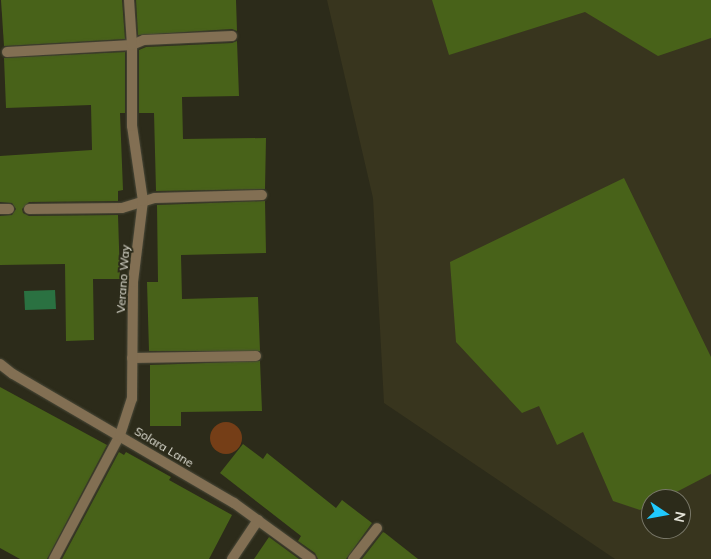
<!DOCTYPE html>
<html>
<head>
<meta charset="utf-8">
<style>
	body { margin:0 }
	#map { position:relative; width:711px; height:559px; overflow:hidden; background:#2c2b1a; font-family:Mulish,sans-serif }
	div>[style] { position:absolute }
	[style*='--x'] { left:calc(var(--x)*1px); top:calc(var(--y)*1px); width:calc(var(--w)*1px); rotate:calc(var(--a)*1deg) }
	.built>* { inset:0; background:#38351e }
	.green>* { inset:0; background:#753e17 }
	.round { border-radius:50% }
	.water>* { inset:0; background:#2a7141 }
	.building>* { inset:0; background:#486219 }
	.roads { filter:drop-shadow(0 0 1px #4a4939) drop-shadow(0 0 1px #4a4939) }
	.service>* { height:10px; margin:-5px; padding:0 5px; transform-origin:5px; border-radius:5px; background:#826f53 }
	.minor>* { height:10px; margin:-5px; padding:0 5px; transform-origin:5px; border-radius:5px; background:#826f53 }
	span { translate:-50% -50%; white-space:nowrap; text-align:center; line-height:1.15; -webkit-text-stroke:4px #2c2b1a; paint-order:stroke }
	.street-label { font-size:12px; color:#e7e6db }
	.north { position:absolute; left:641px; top:489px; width:50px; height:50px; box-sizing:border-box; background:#2c2b1a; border:1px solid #777667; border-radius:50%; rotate:102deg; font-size:14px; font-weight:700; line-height:20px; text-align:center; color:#e7e6db }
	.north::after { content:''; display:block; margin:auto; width:18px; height:22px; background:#20c9fd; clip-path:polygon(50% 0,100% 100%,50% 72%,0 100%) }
</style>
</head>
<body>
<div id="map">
	<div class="built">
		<i style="clip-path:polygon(evenodd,327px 0,711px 0,711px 559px,615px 559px,384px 403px,373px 198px,327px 0,651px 499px,681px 499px,681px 529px,651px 529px,651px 499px)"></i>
	</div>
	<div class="green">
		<i class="round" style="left:210px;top:422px;width:32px;height:32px"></i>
	</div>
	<div class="water">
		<i style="clip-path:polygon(55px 290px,56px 309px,25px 310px,24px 291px)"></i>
	</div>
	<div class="building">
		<i style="clip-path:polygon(1px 0,122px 0,125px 39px,4px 46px)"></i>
		<i style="clip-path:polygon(136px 0,236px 0,237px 31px,232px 29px,138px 35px)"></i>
		<i style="clip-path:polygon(432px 0,711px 0,711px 38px,658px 56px,585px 12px,449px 55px)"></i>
		<i style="clip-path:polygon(237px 41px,239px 96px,182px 97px,183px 139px,266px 138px,265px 189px,156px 191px,154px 113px,139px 113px,139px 50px,146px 47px,232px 43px)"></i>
		<i style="clip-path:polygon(125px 52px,125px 113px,120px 113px,123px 190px,118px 191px,118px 201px,29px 202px,22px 209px,23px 213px,29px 216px,118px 215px,120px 279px,93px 279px,94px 340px,66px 341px,65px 264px,0 265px,0 216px,12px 215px,16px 209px,12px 203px,0 202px,0 156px,92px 150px,91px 105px,6px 108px,4px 58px)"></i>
		<i style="clip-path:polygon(624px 178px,711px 357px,711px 474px,663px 499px,651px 499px,651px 505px,640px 510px,613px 501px,583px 432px,557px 445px,539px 406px,522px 413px,456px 342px,450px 262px)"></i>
		<i style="clip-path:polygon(265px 201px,266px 253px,181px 255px,182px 299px,258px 297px,260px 351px,149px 351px,147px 282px,158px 282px,157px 205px)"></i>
		<i style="clip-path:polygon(260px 361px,262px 411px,181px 412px,181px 426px,150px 426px,150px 365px)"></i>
		<i style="clip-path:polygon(0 387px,107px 445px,47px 559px,20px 559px,0 548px)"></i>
		<i style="clip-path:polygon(243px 444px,263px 459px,267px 453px,336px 508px,342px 500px,372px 523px,346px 559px,318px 559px,315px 553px,298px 541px,301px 536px,220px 473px)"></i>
		<i style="clip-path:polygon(119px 452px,124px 455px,126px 452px,171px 477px,169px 480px,232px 515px,209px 559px,62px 559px)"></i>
		<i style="clip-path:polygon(383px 532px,385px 533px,418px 559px,362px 559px)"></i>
		<i style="clip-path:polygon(269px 537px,299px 559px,254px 559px)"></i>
	</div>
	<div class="roads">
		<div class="service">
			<i style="--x:54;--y:559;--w:140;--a:-62"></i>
			<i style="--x:232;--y:559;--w:47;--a:-56.3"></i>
			<i style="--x:353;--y:559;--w:39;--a:-52"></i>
		</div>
		<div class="minor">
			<i style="--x:7;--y:52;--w:125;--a:-3.2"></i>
			<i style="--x:132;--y:45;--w:13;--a:-23"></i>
			<i style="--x:144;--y:40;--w:88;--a:-2.6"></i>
			<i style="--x:0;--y:209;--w:9;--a:0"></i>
			<i style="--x:29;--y:209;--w:93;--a:-0.6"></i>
			<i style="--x:122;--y:208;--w:34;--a:-17"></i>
			<i style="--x:155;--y:198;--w:107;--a:-1.6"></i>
			<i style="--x:132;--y:358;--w:124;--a:-0.9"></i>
			<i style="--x:0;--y:364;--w:16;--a:38"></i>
			<i style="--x:13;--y:374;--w:256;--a:30.3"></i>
			<i style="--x:234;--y:503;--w:95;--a:36"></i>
			<i style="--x:120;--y:435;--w:38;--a:-72"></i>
			<i style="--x:132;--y:399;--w:117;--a:-89.5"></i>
			<i style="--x:133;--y:282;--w:82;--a:-83"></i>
			<i style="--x:143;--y:201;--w:76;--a:-98.3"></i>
			<i style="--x:132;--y:126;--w:81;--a:-90"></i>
			<i style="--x:132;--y:45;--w:45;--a:-93.8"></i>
		</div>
	</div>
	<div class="street-label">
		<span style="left:123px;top:279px;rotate:-86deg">Verano Way</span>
		<span style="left:164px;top:447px;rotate:31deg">Solara Lane</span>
	</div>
	<div class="north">N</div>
</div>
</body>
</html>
